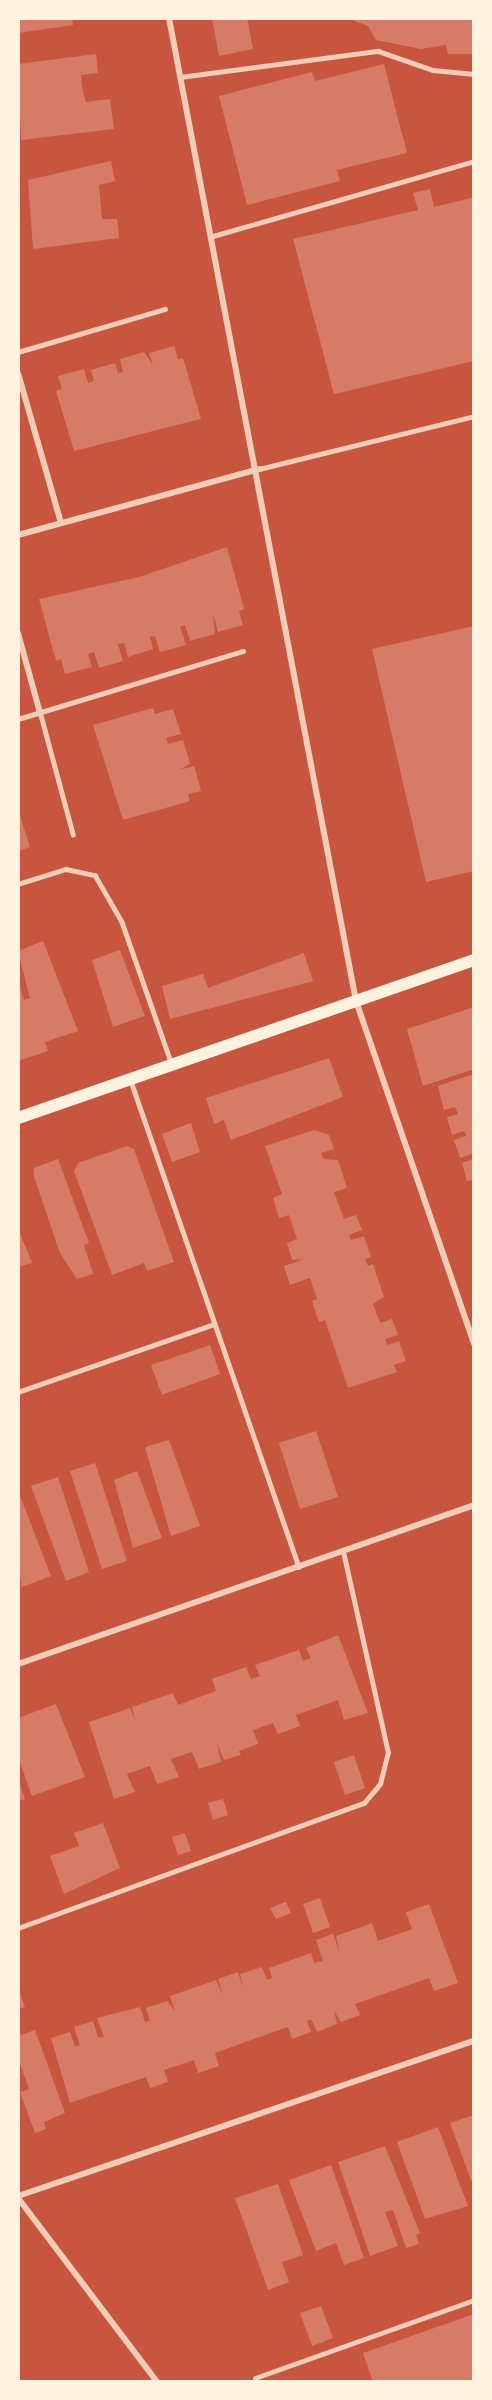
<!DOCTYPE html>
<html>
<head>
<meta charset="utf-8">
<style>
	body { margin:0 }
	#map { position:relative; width:492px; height:2400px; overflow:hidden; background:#c8553d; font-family:"Noto Sans",sans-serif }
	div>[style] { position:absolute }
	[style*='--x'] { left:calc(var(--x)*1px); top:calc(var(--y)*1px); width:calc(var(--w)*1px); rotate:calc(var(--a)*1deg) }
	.building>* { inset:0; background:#d67c66 }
	.service>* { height:4.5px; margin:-2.25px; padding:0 2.25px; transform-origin:2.25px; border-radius:2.25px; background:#f1ccb7 }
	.pedestrian>* { height:5px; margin:-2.5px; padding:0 2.5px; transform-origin:2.5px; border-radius:2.5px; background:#f1ccb7 }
	.minor>* { height:6px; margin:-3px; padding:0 3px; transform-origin:3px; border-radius:3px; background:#f1ccb7 }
	.secondary>* { height:12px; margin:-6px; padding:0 6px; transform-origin:6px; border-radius:6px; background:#fff3e0 }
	span { translate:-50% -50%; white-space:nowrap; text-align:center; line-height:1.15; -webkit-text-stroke:6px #fff3e0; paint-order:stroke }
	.frame { position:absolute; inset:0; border:20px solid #fff3e0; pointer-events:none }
</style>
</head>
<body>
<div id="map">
	<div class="building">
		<i style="clip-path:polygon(18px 18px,72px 18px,73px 25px,18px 33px)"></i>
		<i style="clip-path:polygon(212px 18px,247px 18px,253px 49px,219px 56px)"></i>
		<i style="clip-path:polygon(347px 18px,474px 18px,474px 54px,448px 54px,446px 45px,421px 49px,376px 40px,368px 26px)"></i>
		<i style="clip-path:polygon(96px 54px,98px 73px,81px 75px,83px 92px,86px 102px,110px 99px,114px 129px,21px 140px,18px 64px)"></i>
		<i style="clip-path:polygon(384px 64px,407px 153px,337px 170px,340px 181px,247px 205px,219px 96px,312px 72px,315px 81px)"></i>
		<i style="clip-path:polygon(111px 161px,115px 181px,99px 185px,102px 219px,117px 219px,119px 238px,33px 249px,28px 180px)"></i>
		<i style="clip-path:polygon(430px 189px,434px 207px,474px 197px,474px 361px,334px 394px,293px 239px,418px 210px,413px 193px)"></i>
		<i style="clip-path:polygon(174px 346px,178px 359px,183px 358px,201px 419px,74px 451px,56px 391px,62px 389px,58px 376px,84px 369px,88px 383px,94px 381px,91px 370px,115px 363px,118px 373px,123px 372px,120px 359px,144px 352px,153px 365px,149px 353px)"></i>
		<i style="clip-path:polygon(227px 547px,244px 609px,239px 611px,243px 625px,218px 632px,213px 614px,215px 634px,190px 641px,185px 625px,180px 627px,186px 645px,160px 652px,155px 636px,150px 637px,153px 649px,128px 657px,124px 643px,118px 644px,123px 661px,99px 668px,94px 652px,88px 654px,92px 667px,65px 674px,61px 659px,56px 661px,39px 599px,139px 577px)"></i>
		<i style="clip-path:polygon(474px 626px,474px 871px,426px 882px,372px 649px)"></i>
		<i style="clip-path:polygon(153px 708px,155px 714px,173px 709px,181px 734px,166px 738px,168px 744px,183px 740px,190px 764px,179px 770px,194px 766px,201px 791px,188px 794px,190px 801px,123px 820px,93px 725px)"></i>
		<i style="clip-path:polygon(18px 809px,30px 847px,18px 851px)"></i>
		<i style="clip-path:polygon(43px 941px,78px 1031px,45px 1042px,48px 1051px,18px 1061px,18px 981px,24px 1000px,30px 998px,18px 951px)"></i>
		<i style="clip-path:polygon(120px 950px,145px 1016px,113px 1027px,92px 960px)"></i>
		<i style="clip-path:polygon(304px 953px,313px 981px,170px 1019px,162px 986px,203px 974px,208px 988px)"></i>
		<i style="clip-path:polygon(474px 1007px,474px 1069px,423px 1086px,407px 1029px)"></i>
		<i style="clip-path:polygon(329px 1058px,343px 1097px,231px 1140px,224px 1120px,214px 1124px,206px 1098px)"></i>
		<i style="clip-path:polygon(474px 1074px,474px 1180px,467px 1181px,462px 1163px,473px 1159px,472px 1154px,460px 1158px,454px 1140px,466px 1136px,464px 1131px,452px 1135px,447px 1117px,458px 1114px,455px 1107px,444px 1110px,438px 1086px)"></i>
		<i style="clip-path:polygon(191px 1123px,200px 1152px,172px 1162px,162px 1134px)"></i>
		<i style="clip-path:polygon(314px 1130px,329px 1135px,334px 1149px,321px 1153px,323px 1159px,338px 1160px,347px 1188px,334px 1192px,344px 1219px,356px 1215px,362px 1230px,349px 1235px,351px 1240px,364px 1236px,371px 1257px,365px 1259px,368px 1266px,373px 1264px,384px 1297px,373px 1304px,380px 1323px,392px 1319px,398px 1335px,385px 1339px,387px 1345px,399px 1341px,406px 1361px,394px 1365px,397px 1372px,348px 1388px,325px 1320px,319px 1322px,312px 1301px,317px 1299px,310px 1278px,290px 1285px,284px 1266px,304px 1259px,292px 1260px,287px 1243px,297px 1239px,289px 1215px,279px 1218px,273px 1198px,282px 1194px,265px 1146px)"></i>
		<i style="clip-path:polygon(127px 1146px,134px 1149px,174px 1262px,147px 1271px,144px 1263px,112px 1275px,74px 1171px,78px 1163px)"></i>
		<i style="clip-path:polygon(58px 1159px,89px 1243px,84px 1245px,93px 1274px,77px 1279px,60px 1253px,34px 1177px,34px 1168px)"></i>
		<i style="clip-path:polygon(18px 1228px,32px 1263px,18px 1267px)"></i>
		<i style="clip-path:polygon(210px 1345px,220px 1374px,162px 1395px,151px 1365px)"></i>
		<i style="clip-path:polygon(316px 1431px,338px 1497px,300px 1509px,279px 1443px)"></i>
		<i style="clip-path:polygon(169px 1440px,200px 1526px,171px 1536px,145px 1447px)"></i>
		<i style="clip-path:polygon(95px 1463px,127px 1561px,102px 1569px,70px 1471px)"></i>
		<i style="clip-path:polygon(137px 1471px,162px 1538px,133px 1548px,114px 1480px)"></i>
		<i style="clip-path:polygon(58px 1477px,89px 1572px,66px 1581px,31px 1486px)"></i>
		<i style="clip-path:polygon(20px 1496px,51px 1576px,22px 1587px,18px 1566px)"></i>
		<i style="clip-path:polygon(338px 1635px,368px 1713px,344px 1720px,338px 1700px,296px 1715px,300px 1726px,278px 1734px,273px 1723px,253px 1730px,258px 1744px,239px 1751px,241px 1755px,224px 1760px,217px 1743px,221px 1762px,199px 1769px,192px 1752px,171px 1759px,179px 1777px,157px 1784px,150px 1766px,127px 1774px,135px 1792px,114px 1799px,89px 1722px,130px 1708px,135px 1720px,132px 1707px,173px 1693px,178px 1705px,216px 1691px,212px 1679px,246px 1667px,251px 1679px,260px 1676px,255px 1665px,299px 1650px,303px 1661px,311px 1658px,306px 1648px)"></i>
		<i style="clip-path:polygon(56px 1704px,85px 1777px,32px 1796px,18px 1757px,18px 1718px)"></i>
		<i style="clip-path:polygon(354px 1755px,365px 1788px,345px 1795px,334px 1762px)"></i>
		<i style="clip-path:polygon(18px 1779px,25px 1799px,18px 1801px)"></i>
		<i style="clip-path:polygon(223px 1799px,228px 1815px,213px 1820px,208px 1803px)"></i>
		<i style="clip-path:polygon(103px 1823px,120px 1868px,64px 1894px,50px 1856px,79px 1846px,74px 1833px)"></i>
		<i style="clip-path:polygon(185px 1833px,191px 1851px,178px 1855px,172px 1837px)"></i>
		<i style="clip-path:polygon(320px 1898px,330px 1927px,313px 1933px,303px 1904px)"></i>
		<i style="clip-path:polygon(286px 1902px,291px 1913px,276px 1919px,270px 1908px)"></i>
		<i style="clip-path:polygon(429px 1904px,458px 1983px,434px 1991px,429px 1978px,355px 2004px,360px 2015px,341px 2022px,334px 2011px,337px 2024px,317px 2032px,311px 2019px,307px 2021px,311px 2032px,292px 2039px,288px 2027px,226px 2049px,215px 2053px,219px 2066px,198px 2073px,194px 2060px,164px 2070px,168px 2082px,150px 2088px,146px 2077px,70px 2103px,51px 2038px,70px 2032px,75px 2047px,80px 2045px,74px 2027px,93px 2021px,98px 2038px,104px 2037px,97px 2018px,140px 2007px,145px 2022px,150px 2021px,146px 2008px,167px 2001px,175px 2011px,170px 1996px,216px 1980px,223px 1995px,218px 1979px,238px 1972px,243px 1988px,240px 1974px,262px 1967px,267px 1980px,272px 1978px,269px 1968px,311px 1953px,314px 1963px,323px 1961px,316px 1940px,333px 1934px,340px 1954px,336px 1936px,372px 1923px,378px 1941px,412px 1929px,406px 1912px)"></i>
		<i style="clip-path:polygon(18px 1988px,25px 2007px,18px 2009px)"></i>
		<i style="clip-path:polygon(35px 2030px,65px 2113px,44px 2122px,46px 2129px,35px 2133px,20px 2092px,29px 2089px,18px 2058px,18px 2036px)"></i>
		<i style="clip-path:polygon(474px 2115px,474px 2188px,450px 2123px)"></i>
		<i style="clip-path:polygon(438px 2127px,468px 2206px,425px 2219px,397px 2142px)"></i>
		<i style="clip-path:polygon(385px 2146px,420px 2233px,416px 2235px,419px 2244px,406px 2248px,393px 2210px,385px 2212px,398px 2246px,370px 2256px,338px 2162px)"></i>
		<i style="clip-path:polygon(331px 2165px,364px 2258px,344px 2265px,336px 2243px,316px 2251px,289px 2180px)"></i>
		<i style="clip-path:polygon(278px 2184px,303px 2255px,282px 2262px,289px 2282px,268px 2290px,235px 2198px)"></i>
		<i style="clip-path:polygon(321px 2306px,333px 2338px,312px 2346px,300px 2313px)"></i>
		<i style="clip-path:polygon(474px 2314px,474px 2382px,373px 2382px,363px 2353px)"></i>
	</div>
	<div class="service">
		<i style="--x:180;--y:77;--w:200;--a:-7.5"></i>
		<i style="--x:378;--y:51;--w:58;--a:19.1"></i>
		<i style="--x:433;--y:70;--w:41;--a:5.6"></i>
		<i style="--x:213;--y:236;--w:272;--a:-16"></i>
		<i style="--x:18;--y:352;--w:153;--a:-16.3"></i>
		<i style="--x:259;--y:469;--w:221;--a:-13.8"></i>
		<i style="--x:18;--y:719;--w:235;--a:-16.8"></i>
		<i style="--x:18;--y:884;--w:50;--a:-17.4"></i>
		<i style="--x:66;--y:869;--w:30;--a:12"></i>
		<i style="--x:95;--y:875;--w:54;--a:60.1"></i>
		<i style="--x:122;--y:922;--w:148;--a:70.7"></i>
		<i style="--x:131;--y:1081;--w:514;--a:70.93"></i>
		<i style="--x:18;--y:1392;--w:207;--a:-19.1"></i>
		<i style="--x:18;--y:1928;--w:368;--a:-19.9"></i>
		<i style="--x:364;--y:1803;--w:25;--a:-50"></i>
		<i style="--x:380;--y:1784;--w:32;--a:-76"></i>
		<i style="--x:388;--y:1753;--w:206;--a:-102.6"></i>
		<i style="--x:255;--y:2378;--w:232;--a:-19.6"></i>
	</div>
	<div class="pedestrian">
		<i style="--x:40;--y:713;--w:126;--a:74.9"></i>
	</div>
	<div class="minor">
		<i style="--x:169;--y:18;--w:1001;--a:79.23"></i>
		<i style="--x:356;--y:1001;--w:362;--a:71"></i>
		<i style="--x:18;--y:373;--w:156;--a:74"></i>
		<i style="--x:18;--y:535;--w:250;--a:-15.3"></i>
		<i style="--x:18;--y:633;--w:83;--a:74.6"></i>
		<i style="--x:18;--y:1664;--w:483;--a:-19.2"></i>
		<i style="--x:18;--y:2196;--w:482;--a:-18.8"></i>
		<i style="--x:18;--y:2198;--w:231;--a:52.9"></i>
	</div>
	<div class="secondary">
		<i style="--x:18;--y:1118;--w:483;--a:-19.1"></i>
	</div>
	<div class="frame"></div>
</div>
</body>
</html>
